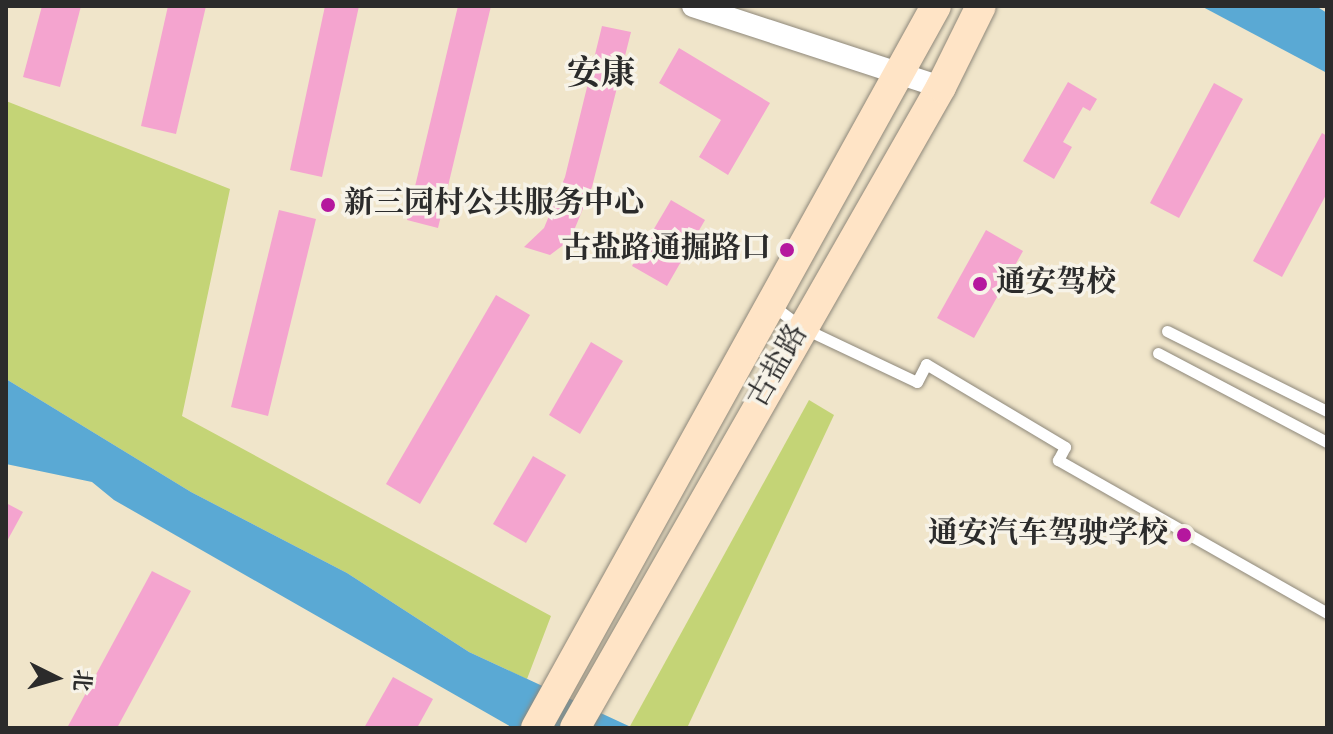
<!DOCTYPE html>
<html>
<head>
<meta charset="utf-8">
<style>
	body { margin:0 }
	#map { position:relative; width:1333px; height:734px; overflow:hidden; background:#f0e5ca; font-family:"Sorts Mill Goudy","Noto Serif SC",serif }
	div>[style] { position:absolute }
	[style*='--x'] { left:calc(var(--x)*1px); top:calc(var(--y)*1px); width:calc(var(--w)*1px); rotate:calc(var(--a)*1deg) }
	.green>* { inset:0; background:#c4d476 }
	.water>* { inset:0; background:#5aa9d4 }
	.building>* { inset:0; background:#f4a4cf }
	.roads { filter:drop-shadow(0 0 2px #8e887a) drop-shadow(0 0 2px #8e887a) }
	.lane>* { height:11px; margin:-5.5px; padding:0 5.5px; transform-origin:5.5px; border-radius:5.5px; background:#fff }
	.street>* { height:22px; margin:-11px; padding:0 11px; transform-origin:11px; border-radius:11px; background:#fff }
	.secondary>* { height:30px; margin:-15px; padding:0 15px; transform-origin:15px; border-radius:15px; background:#ffe4c6 }
	.dots>* { width:22px; height:22px; translate:-50% -50%; box-sizing:border-box; border:4px solid #f7f3e8; border-radius:50% }
	span { translate:-50% -50%; white-space:nowrap; text-align:center; line-height:1.15; -webkit-text-stroke:7px #f7f3e8; paint-order:stroke }
	.poi-label { font-size:30px; color:#2b2b2b; font-weight:700 }
	.left { translate:0 -50%; text-align:left }
	.right { translate:-100% -50%; text-align:right }
	.street-label { font-size:30px; color:#2b2b2b }
	.quarter-label { font-size:34px; color:#2b2b2b; font-weight:700 }
	.frame { position:absolute; inset:0; border:8px solid #2b2b2b; pointer-events:none }
	.north { position:absolute; left:16px; top:638px; width:80px; height:80px; -webkit-text-stroke:6px #f7f3e8; paint-order:stroke; rotate:95deg; font-size:22px; font-weight:700; line-height:32px; text-align:center; color:#2b2b2b }
	.north::after { content:''; display:block; margin:auto; width:28px; height:36px; background:#2b2b2b; clip-path:polygon(50% 0,100% 100%,50% 72%,0 100%) }
</style>
</head>
<body>
<div id="map">
	<div class="green">
		<i style="clip-path:polygon(6px 101px,230px 189px,182px 416px,551px 616px,527px 679px,469px 652px,347px 573px,191px 492px,6px 379px)"></i>
		<i style="clip-path:polygon(809px 400px,834px 415px,687px 728px,629px 728px)"></i>
	</div>
	<div class="water">
		<i style="clip-path:polygon(1201px 6px,1316px 6px,1327px 13px,1327px 73px)"></i>
		<i style="clip-path:polygon(6px 379px,191px 492px,347px 573px,469px 652px,633px 728px,513px 728px,114px 500px,92px 482px,6px 464px)"></i>
	</div>
	<div class="building">
		<i style="clip-path:polygon(42px 6px,81px 6px,60px 87px,23px 77px)"></i>
		<i style="clip-path:polygon(168px 6px,206px 6px,176px 134px,141px 126px)"></i>
		<i style="clip-path:polygon(325px 6px,359px 6px,322px 177px,290px 170px)"></i>
		<i style="clip-path:polygon(458px 6px,491px 6px,438px 228px,407px 220px)"></i>
		<i style="clip-path:polygon(602px 26px,631px 32px,592px 187px,570px 240px,550px 255px,524px 247px,544px 228px,565px 177px)"></i>
		<i style="clip-path:polygon(679px 48px,770px 103px,728px 175px,699px 157px,721px 120px,659px 83px)"></i>
		<i style="clip-path:polygon(1068px 82px,1097px 99px,1090px 111px,1083px 107px,1063px 142px,1072px 147px,1054px 179px,1023px 161px)"></i>
		<i style="clip-path:polygon(1214px 83px,1243px 99px,1179px 218px,1150px 203px)"></i>
		<i style="clip-path:polygon(1322px 133px,1327px 136px,1327px 193px,1282px 277px,1253px 261px)"></i>
		<i style="clip-path:polygon(671px 200px,705px 220px,667px 286px,632px 266px)"></i>
		<i style="clip-path:polygon(279px 210px,316px 219px,268px 416px,231px 407px)"></i>
		<i style="clip-path:polygon(986px 230px,1023px 251px,974px 338px,937px 318px)"></i>
		<i style="clip-path:polygon(496px 295px,530px 315px,420px 504px,386px 484px)"></i>
		<i style="clip-path:polygon(591px 342px,623px 361px,580px 434px,549px 415px)"></i>
		<i style="clip-path:polygon(533px 456px,566px 475px,526px 543px,493px 524px)"></i>
		<i style="clip-path:polygon(6px 503px,23px 512px,6px 543px)"></i>
		<i style="clip-path:polygon(152px 571px,191px 591px,117px 728px,67px 728px)"></i>
		<i style="clip-path:polygon(393px 677px,433px 699px,417px 728px,364px 728px)"></i>
	</div>
	<div class="roads">
		<div class="lane">
			<i style="--x:772;--y:305;--w:36;--a:37"></i>
			<i style="--x:801;--y:327;--w:128;--a:25.4"></i>
			<i style="--x:917;--y:382;--w:20;--a:-63"></i>
			<i style="--x:926;--y:364;--w:162;--a:30.8"></i>
			<i style="--x:1065;--y:447;--w:15;--a:118"></i>
			<i style="--x:1058;--y:460;--w:309;--a:29.6"></i>
			<i style="--x:1167;--y:331;--w:179;--a:26.6"></i>
			<i style="--x:1158;--y:353;--w:191;--a:27.8"></i>
		</div>
		<div class="street">
			<i style="--x:693;--y:6;--w:261;--a:18.1"></i>
		</div>
		<div class="secondary">
			<i style="--x:536;--y:728;--w:825;--a:-61.01"></i>
			<i style="--x:575;--y:728;--w:738;--a:-60.27"></i>
			<i style="--x:941;--y:87;--w:90;--a:-63.7"></i>
		</div>
	</div>
	<div class="dots">
		<i style="left:328px;top:205px;background:#b5179e"></i>
		<i style="left:787px;top:250px;background:#b5179e"></i>
		<i style="left:980px;top:284px;background:#b5179e"></i>
		<i style="left:1184px;top:535px;background:#b5179e"></i>
	</div>
	<div class="poi-label">
		<span class="left" style="left:344px;top:205px">新三园村公共服务中心</span>
		<span class="right" style="left:771px;top:250px">古盐路通掘路口</span>
		<span class="left" style="left:996px;top:284px">通安驾校</span>
		<span class="right" style="left:1168px;top:535px">通安汽车驾驶学校</span>
	</div>
	<div class="street-label">
		<span style="left:779px;top:367px;rotate:-60deg">古盐路</span>
	</div>
	<div class="quarter-label">
		<span style="left:601px;top:76px">安康</span>
	</div>
	<div class="frame"></div>
	<div class="north">北</div>
</div>
</body>
</html>
